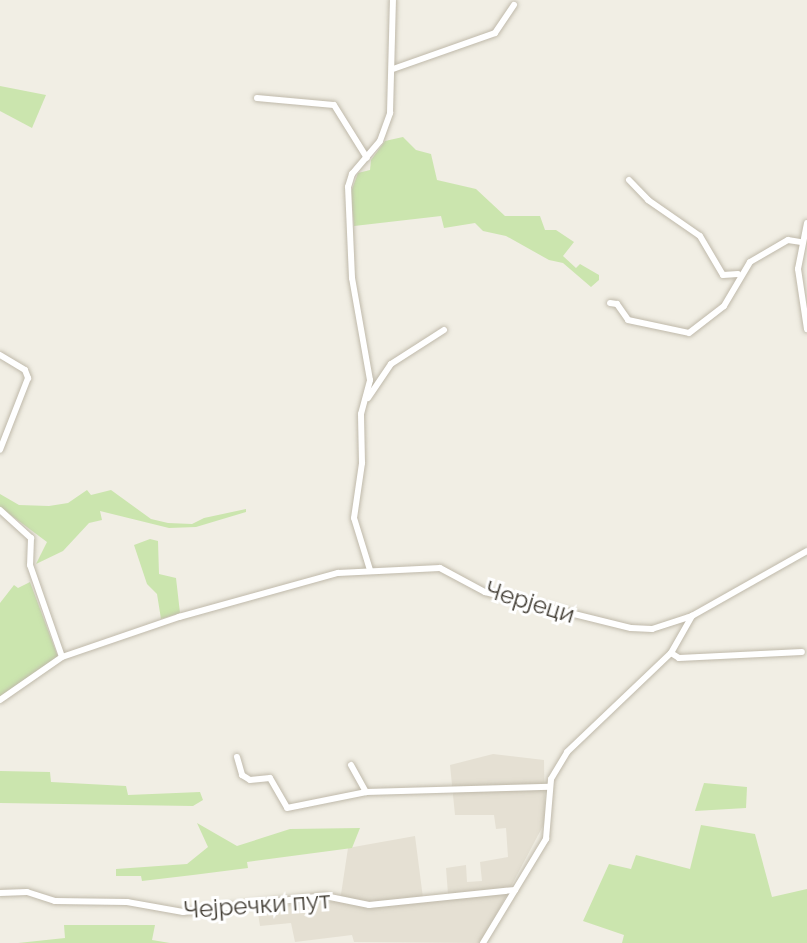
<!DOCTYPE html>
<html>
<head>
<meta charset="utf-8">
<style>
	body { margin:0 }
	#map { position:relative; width:807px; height:943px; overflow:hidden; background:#f1eee4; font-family:Raleway,sans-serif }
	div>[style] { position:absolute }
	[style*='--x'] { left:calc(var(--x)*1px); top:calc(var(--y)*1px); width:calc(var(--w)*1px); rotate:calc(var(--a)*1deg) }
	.residential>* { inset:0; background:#e5e0d3 }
	.green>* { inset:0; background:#cbe5ae }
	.roads { filter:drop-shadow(0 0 2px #bfb9aa) drop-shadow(0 0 2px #bfb9aa) }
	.minor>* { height:6px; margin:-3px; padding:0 3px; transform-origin:3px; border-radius:3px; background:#fff }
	span { translate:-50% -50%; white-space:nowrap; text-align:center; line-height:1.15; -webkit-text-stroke:6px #fff; paint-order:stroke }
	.street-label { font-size:24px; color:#433e35 }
</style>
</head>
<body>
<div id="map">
	<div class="residential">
		<i style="clip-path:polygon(493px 754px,544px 760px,545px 822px,481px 943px,354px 942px,352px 935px,295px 942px,291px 923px,260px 926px,257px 907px,340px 901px,348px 848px,415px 836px,423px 898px,448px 894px,446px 868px,466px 865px,467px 882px,482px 881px,480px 862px,508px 857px,506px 828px,496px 829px,494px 815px,455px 815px,450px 765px)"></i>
	</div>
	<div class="green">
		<i style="clip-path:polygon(0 86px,46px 95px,32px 128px,0 111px)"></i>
		<i style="clip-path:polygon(403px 137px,416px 150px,431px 154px,437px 180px,476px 189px,505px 216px,540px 216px,545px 230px,556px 230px,574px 242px,563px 256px,576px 268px,580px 264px,599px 275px,599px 280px,591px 287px,563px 263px,549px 260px,506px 236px,483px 231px,475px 223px,444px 228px,441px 216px,354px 226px,351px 192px,358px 173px,370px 170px,371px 160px,385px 141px)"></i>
		<i style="clip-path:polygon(87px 490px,91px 495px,111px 490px,151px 519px,168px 523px,192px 524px,204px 518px,246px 509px,246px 512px,196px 527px,169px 528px,100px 511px,102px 520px,89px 523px,63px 551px,36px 564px,47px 542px,0 507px,0 494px,19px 505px,49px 506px,68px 503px)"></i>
		<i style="clip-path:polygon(150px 539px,158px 541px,159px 574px,176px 578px,180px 613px,161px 619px,157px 594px,147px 584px,134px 545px)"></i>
		<i style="clip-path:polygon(30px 582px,58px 657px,0 697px,0 603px,14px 585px,18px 588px)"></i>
		<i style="clip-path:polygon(0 771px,50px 772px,51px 782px,126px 786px,128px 795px,200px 792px,203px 800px,193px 806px,0 803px)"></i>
		<i style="clip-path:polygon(704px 783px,747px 787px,746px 808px,695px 811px)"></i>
		<i style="clip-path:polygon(197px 823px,237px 846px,290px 829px,360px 828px,352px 848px,247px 862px,248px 868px,193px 875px,142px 881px,141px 876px,116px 876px,116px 869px,187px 864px,208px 847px)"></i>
		<i style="clip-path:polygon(701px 825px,755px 834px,772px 897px,807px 889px,807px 943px,622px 943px,624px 935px,583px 921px,609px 864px,631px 869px,636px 855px,690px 869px)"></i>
		<i style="clip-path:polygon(64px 925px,155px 925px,152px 940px,170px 943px,18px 943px,65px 938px)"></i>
	</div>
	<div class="roads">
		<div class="minor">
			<i style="--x:393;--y:69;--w:108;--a:-19.4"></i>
			<i style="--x:495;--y:33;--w:34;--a:-56"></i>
			<i style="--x:257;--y:98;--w:77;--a:5.2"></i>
			<i style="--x:334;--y:105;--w:62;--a:58.1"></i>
			<i style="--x:629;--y:180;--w:28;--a:46"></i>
			<i style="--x:648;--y:200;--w:63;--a:34.7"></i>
			<i style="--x:700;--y:236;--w:45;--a:59.5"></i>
			<i style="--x:723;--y:275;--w:15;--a:-4"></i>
			<i style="--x:807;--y:223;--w:47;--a:101.1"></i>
			<i style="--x:798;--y:269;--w:61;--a:81.5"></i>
			<i style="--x:610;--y:303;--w:7;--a:8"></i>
			<i style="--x:617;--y:304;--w:19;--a:55"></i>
			<i style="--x:628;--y:320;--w:62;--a:12"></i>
			<i style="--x:689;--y:333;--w:44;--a:-37.6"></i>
			<i style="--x:724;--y:306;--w:51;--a:-59.4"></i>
			<i style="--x:750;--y:262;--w:44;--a:-30.1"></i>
			<i style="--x:788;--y:240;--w:12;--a:9"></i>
			<i style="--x:0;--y:355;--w:29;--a:31"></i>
			<i style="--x:25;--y:370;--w:9;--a:69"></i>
			<i style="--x:28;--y:378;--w:77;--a:111.3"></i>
			<i style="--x:368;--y:398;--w:41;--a:-55.9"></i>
			<i style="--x:391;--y:364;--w:63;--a:-32.7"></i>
			<i style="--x:0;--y:510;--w:42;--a:42.1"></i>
			<i style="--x:31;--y:538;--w:27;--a:92"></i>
			<i style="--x:30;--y:565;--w:97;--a:70.8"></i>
			<i style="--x:370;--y:570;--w:54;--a:-107.1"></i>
			<i style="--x:354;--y:518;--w:56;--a:-81.7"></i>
			<i style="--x:362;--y:463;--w:49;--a:-91.2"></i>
			<i style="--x:361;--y:414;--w:35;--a:-75"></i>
			<i style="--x:370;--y:380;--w:104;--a:-100"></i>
			<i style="--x:352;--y:278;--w:91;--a:-92.5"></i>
			<i style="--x:348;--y:187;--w:14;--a:-73"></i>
			<i style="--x:352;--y:174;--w:43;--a:-49.7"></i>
			<i style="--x:380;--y:141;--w:30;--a:-70"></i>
			<i style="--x:390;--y:113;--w:113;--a:-88.5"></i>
			<i style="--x:671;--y:653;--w:9;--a:32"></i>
			<i style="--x:679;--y:658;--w:123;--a:-2.8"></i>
			<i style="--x:0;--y:700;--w:75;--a:-34.7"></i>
			<i style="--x:62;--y:657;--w:124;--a:-18.9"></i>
			<i style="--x:179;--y:617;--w:165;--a:-15.5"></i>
			<i style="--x:338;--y:573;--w:102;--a:-2.8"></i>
			<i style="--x:440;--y:568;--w:51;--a:28.1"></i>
			<i style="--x:485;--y:592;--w:150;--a:13.9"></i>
			<i style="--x:631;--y:628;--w:21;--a:3"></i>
			<i style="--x:652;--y:629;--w:42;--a:-18"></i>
			<i style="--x:237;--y:757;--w:19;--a:74"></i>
			<i style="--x:242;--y:775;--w:9;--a:32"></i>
			<i style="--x:250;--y:780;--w:20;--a:-6"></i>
			<i style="--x:270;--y:778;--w:34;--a:60"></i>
			<i style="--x:287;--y:808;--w:81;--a:-11.4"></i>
			<i style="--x:366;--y:792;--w:184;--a:-1.6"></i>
			<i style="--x:351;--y:765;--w:31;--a:61"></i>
			<i style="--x:0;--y:893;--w:27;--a:-2"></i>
			<i style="--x:27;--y:892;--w:29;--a:18"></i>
			<i style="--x:55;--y:901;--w:72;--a:0.8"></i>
			<i style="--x:127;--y:902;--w:57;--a:10.1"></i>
			<i style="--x:183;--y:912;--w:143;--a:-6.4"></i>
			<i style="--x:325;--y:896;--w:45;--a:11.6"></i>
			<i style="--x:369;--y:905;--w:147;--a:-5.9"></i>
			<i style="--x:483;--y:943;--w:122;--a:-58.8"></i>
			<i style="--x:546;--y:839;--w:60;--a:-85.2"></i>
			<i style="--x:551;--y:779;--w:31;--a:-59"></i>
			<i style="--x:567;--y:752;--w:144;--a:-43.6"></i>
			<i style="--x:671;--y:653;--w:43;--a:-60.4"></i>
			<i style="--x:692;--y:616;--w:132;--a:-29.5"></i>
		</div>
	</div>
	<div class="street-label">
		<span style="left:530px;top:602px;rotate:17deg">Черјеци</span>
		<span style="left:257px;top:905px;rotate:-4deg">Чејречки пут</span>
	</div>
</div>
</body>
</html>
